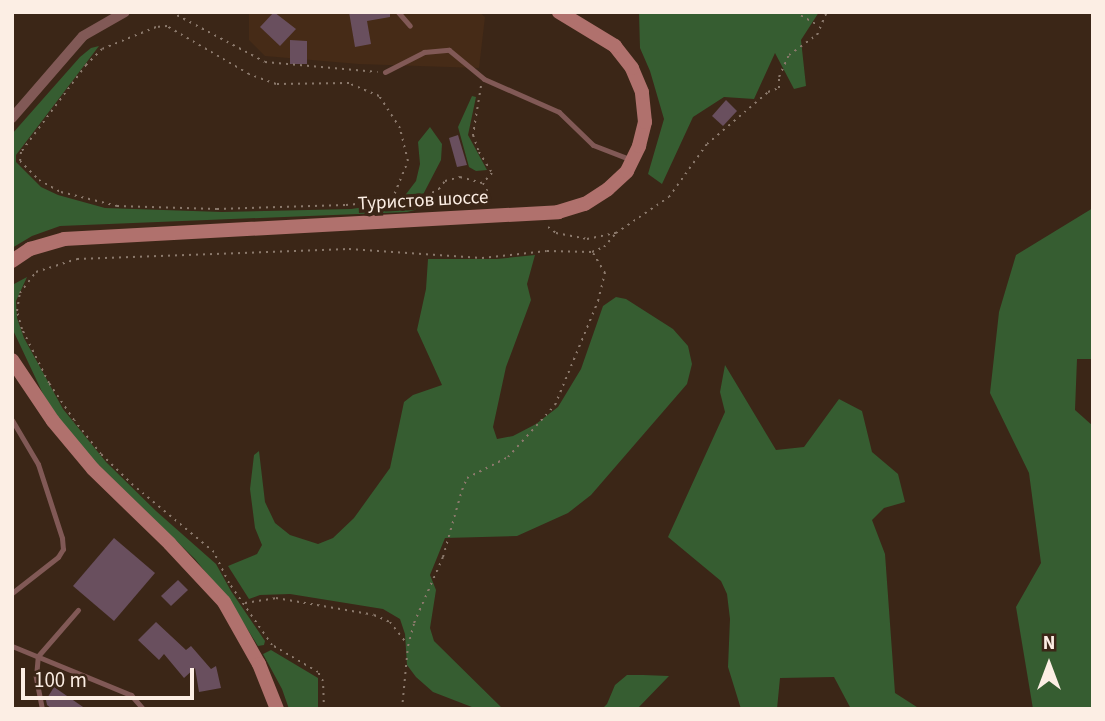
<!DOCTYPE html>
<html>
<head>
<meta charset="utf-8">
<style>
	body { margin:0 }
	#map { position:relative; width:1105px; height:721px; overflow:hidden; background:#3b2617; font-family:"Source Sans 3",sans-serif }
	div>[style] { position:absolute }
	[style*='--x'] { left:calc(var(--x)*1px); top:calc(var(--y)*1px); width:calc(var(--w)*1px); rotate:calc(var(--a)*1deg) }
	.built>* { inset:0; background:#462b17 }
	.green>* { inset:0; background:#365d31 }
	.building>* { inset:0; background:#694f5e }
	.path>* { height:2px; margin-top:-1px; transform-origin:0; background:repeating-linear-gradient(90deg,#8b796c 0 2px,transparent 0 7px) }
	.service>* { height:5px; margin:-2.5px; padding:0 2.5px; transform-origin:2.5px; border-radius:2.5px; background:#815956 }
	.minor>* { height:10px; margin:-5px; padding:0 5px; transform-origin:5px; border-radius:5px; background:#815956 }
	.secondary>* { height:14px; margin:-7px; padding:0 7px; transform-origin:7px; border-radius:7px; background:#b0716d }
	span { translate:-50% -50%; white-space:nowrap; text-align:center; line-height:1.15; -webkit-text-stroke:7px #3b2617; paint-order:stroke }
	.street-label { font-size:19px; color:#fceee4 }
	.frame { position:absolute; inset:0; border:14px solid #fceee4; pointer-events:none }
	.north { position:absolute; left:1014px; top:630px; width:70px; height:70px; -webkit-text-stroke:5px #3b2617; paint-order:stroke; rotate:0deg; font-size:19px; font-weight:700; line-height:28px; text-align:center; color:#fceee4 }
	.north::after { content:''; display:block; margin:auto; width:24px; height:32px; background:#fceee4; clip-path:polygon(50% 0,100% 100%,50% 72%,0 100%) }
	.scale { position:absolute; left:21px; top:668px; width:173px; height:32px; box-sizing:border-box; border:4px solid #fceee4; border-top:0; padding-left:9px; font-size:21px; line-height:24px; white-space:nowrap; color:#fceee4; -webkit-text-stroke:5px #3b2617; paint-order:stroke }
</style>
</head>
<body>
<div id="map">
	<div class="built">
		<i style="clip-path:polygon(249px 12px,479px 12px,485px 17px,479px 68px,358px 64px,265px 56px,249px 40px)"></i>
	</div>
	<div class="green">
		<i style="clip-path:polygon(639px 12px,819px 12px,801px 40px,806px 86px,794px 89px,775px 53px,754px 99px,724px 97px,693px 117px,662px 184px,648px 174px,664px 119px,650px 71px,640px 48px)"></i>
		<i style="clip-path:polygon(99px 46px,16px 155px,16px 162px,41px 187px,58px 195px,105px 208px,222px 212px,351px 209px,400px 202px,416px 181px,420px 164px,418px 142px,430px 127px,442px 144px,441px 160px,415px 210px,407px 212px,60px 226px,32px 236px,12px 248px,12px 134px,80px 57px,91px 48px)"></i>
		<i style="clip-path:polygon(472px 96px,476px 97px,468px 135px,487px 170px,476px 171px,469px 167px,458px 127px)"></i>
		<i style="clip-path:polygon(1093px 208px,1093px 359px,1077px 359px,1075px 410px,1093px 426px,1093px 709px,1033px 709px,1016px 607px,1041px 563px,1029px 473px,990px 393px,999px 312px,1016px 255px)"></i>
		<i style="clip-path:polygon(535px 255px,527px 284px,531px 300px,506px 367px,493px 427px,497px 439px,513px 436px,536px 424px,558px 407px,581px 369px,603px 306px,616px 297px,626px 299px,673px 329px,688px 346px,692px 364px,687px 384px,591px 495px,568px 513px,517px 536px,445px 538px,430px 575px,436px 590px,430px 628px,434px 641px,503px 709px,477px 709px,433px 692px,416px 677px,407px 665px,405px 634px,400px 619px,383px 609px,290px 594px,260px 595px,249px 599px,228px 566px,257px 554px,262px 545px,255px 528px,250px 489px,254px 455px,259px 451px,265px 502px,275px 523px,290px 535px,318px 544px,333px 538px,354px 518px,390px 468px,404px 402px,413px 395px,442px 385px,417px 330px,426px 289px,428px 259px,497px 259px)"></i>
		<i style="clip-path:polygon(27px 277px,16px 301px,17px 318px,24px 338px,63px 409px,106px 462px,156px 511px,216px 564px,231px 591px,265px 641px,264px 645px,258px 646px,232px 605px,195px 559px,74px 441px,44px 396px,12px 328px,12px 290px,14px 284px)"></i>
		<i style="clip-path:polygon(725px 365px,776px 450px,804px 447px,839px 399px,862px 411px,872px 452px,898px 474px,905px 502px,884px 508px,872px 520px,885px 554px,895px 693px,920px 709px,851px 709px,834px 677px,780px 678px,777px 709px,741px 709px,728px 667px,730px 619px,727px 594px,721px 581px,668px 537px,725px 412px,720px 392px)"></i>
		<i style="clip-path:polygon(271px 650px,318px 678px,318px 709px,289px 709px,282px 689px,263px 654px)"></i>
		<i style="clip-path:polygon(627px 675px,643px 675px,669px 676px,637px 709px,602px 709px,607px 704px,615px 685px)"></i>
	</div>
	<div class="building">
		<i style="clip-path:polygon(274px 12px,296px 29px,280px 46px,260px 27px)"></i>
		<i style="clip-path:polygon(349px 12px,390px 12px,390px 17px,367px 21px,371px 44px,355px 47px)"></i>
		<i style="clip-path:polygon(290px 40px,307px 41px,307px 64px,290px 64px)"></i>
		<i style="clip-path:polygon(726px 100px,737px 111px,723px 126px,712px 116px)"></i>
		<i style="clip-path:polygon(458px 135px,467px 165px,457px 167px,449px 138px)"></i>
		<i style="clip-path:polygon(114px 538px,155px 573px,114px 621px,73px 586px)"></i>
		<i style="clip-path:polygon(178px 580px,188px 590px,171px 606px,161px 596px)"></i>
		<i style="clip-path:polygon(156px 622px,186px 650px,191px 646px,211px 669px,216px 666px,221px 688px,199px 692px,195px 668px,184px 678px,164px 654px,159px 660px,138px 640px)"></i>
		<i style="clip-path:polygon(54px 687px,86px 709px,52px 709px,47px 705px,46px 700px)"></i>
	</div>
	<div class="path">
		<i style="--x:171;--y:12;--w:106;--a:28"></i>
		<i style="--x:265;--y:62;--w:113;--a:5.1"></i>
		<i style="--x:795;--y:12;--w:28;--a:30"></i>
		<i style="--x:481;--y:86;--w:50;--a:99.3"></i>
		<i style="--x:473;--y:135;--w:18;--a:71"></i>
		<i style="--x:479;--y:152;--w:25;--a:58"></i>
		<i style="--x:492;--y:173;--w:12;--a:132"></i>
		<i style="--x:392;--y:200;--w:42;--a:-67.7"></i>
		<i style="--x:408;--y:161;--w:34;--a:-104"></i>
		<i style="--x:400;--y:128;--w:38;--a:-123"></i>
		<i style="--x:379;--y:96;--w:33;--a:-157"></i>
		<i style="--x:349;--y:83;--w:73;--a:179.2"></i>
		<i style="--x:276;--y:84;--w:29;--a:-160"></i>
		<i style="--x:249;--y:74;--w:95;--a:-149.7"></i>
		<i style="--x:167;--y:26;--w:11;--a:175"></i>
		<i style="--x:156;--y:27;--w:58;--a:157.8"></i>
		<i style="--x:102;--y:49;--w:23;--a:135"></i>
		<i style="--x:86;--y:65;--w:109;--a:126.8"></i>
		<i style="--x:21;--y:152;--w:9;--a:96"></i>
		<i style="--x:20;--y:161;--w:27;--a:45"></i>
		<i style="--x:39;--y:180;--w:25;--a:29"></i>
		<i style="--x:61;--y:192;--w:58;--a:14"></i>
		<i style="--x:117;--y:206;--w:100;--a:1.7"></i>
		<i style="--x:217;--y:209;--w:129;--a:-1.8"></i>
		<i style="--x:346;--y:205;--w:25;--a:-5"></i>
		<i style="--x:371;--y:203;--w:55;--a:-7.3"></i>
		<i style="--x:426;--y:196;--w:15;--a:-28"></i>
		<i style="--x:439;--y:189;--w:10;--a:-53"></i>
		<i style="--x:445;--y:181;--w:16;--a:-15"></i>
		<i style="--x:460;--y:177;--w:24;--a:15"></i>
		<i style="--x:483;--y:183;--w:13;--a:61"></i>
		<i style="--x:548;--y:227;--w:10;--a:37"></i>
		<i style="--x:556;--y:233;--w:32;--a:11"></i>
		<i style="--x:587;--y:239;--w:30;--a:-12"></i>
		<i style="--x:616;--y:233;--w:64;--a:-34.2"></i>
		<i style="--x:669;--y:197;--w:65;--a:-54.4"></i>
		<i style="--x:707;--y:144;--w:80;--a:-40.4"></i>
		<i style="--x:768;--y:92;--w:12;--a:-20"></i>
		<i style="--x:779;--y:88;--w:11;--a:-90"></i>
		<i style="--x:779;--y:77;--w:24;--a:-66"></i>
		<i style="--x:789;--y:55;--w:34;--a:-36"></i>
		<i style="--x:817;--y:35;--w:25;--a:-67"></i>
		<i style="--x:245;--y:603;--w:31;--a:-9"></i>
		<i style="--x:276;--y:598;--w:99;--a:9.8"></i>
		<i style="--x:374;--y:615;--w:17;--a:24"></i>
		<i style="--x:390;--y:622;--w:28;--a:52"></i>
		<i style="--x:324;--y:709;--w:28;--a:-92"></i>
		<i style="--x:323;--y:681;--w:10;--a:-119"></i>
		<i style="--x:318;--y:672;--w:53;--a:-149.6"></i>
		<i style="--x:272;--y:645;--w:75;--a:-124.7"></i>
		<i style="--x:229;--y:583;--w:34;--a:-116"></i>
		<i style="--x:214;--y:552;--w:105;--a:-140.4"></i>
		<i style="--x:133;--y:485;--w:45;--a:-135.9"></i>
		<i style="--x:101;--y:454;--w:43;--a:-128.5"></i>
		<i style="--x:74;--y:420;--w:45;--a:-124"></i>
		<i style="--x:49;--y:383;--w:60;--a:-116.6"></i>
		<i style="--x:22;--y:329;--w:19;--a:-106"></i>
		<i style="--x:17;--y:311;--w:18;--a:-81"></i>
		<i style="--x:20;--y:293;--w:26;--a:-53"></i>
		<i style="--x:36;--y:272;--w:43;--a:-17.6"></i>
		<i style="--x:77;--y:259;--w:272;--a:-2.1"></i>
		<i style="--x:349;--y:249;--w:133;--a:3.9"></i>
		<i style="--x:482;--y:258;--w:65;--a:-6.1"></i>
		<i style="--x:547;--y:251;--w:45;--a:1.3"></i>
		<i style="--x:592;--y:252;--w:13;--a:-23"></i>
		<i style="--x:604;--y:247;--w:18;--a:-49"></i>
		<i style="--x:402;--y:709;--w:63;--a:-84.6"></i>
		<i style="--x:408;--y:646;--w:24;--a:-75"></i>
		<i style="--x:414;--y:623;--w:72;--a:-66.3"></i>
		<i style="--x:443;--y:557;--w:70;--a:-74.2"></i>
		<i style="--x:462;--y:490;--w:13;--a:-67"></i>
		<i style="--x:467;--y:478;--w:46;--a:-27.1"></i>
		<i style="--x:508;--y:457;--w:70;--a:-47.9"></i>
		<i style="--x:555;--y:405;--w:113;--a:-67.5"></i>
		<i style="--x:598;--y:301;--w:29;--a:-76"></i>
		<i style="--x:605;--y:273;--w:23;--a:-121"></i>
	</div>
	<div class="service">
		<i style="--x:398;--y:12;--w:18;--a:49"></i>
		<i style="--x:385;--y:72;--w:44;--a:-27.1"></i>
		<i style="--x:424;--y:52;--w:25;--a:-5"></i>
		<i style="--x:449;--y:50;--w:45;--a:39.6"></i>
		<i style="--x:484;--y:79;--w:82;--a:23.7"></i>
		<i style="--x:559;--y:112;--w:47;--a:44.1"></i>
		<i style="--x:593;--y:145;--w:42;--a:21"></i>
		<i style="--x:12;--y:420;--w:51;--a:59.4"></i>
		<i style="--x:38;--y:464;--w:78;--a:72"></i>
		<i style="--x:62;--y:538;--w:11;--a:85"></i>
		<i style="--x:63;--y:549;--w:9;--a:122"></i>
		<i style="--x:58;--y:557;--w:58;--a:142"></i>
		<i style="--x:12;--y:646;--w:129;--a:22.4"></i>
		<i style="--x:131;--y:695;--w:18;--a:49"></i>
		<i style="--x:42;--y:709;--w:33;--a:-101"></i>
		<i style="--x:36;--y:677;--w:21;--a:-85"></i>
		<i style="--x:38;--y:656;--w:61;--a:-49"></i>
	</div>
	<div class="minor">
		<i style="--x:12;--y:118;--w:108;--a:-49.1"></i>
		<i style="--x:83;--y:36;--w:48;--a:-29.7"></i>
	</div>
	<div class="secondary">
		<i style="--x:12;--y:261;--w:22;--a:-34"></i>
		<i style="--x:30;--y:249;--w:35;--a:-16"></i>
		<i style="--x:64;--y:239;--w:495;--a:-3.1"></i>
		<i style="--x:558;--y:212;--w:28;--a:-17"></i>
		<i style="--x:585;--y:204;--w:27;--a:-33"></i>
		<i style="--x:608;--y:189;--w:26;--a:-43"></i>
		<i style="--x:627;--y:171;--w:28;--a:-64"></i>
		<i style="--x:639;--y:146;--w:25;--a:-76"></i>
		<i style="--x:645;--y:122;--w:30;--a:-96"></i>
		<i style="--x:642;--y:92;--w:26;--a:-113"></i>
		<i style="--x:632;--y:68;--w:28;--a:-128"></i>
		<i style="--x:615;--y:46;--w:66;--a:-148.7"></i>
		<i style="--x:12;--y:360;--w:73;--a:56.1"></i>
		<i style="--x:53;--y:421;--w:62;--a:50.2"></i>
		<i style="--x:93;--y:469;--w:107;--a:44.2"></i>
		<i style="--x:170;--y:544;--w:79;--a:47"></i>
		<i style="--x:224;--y:602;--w:71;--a:60.6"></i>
		<i style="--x:259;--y:664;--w:48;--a:68.2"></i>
	</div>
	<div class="street-label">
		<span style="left:423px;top:201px;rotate:-3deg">Туристов шоссе</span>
	</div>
	<div class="frame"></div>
	<div class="north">N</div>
	<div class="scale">100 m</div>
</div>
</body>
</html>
